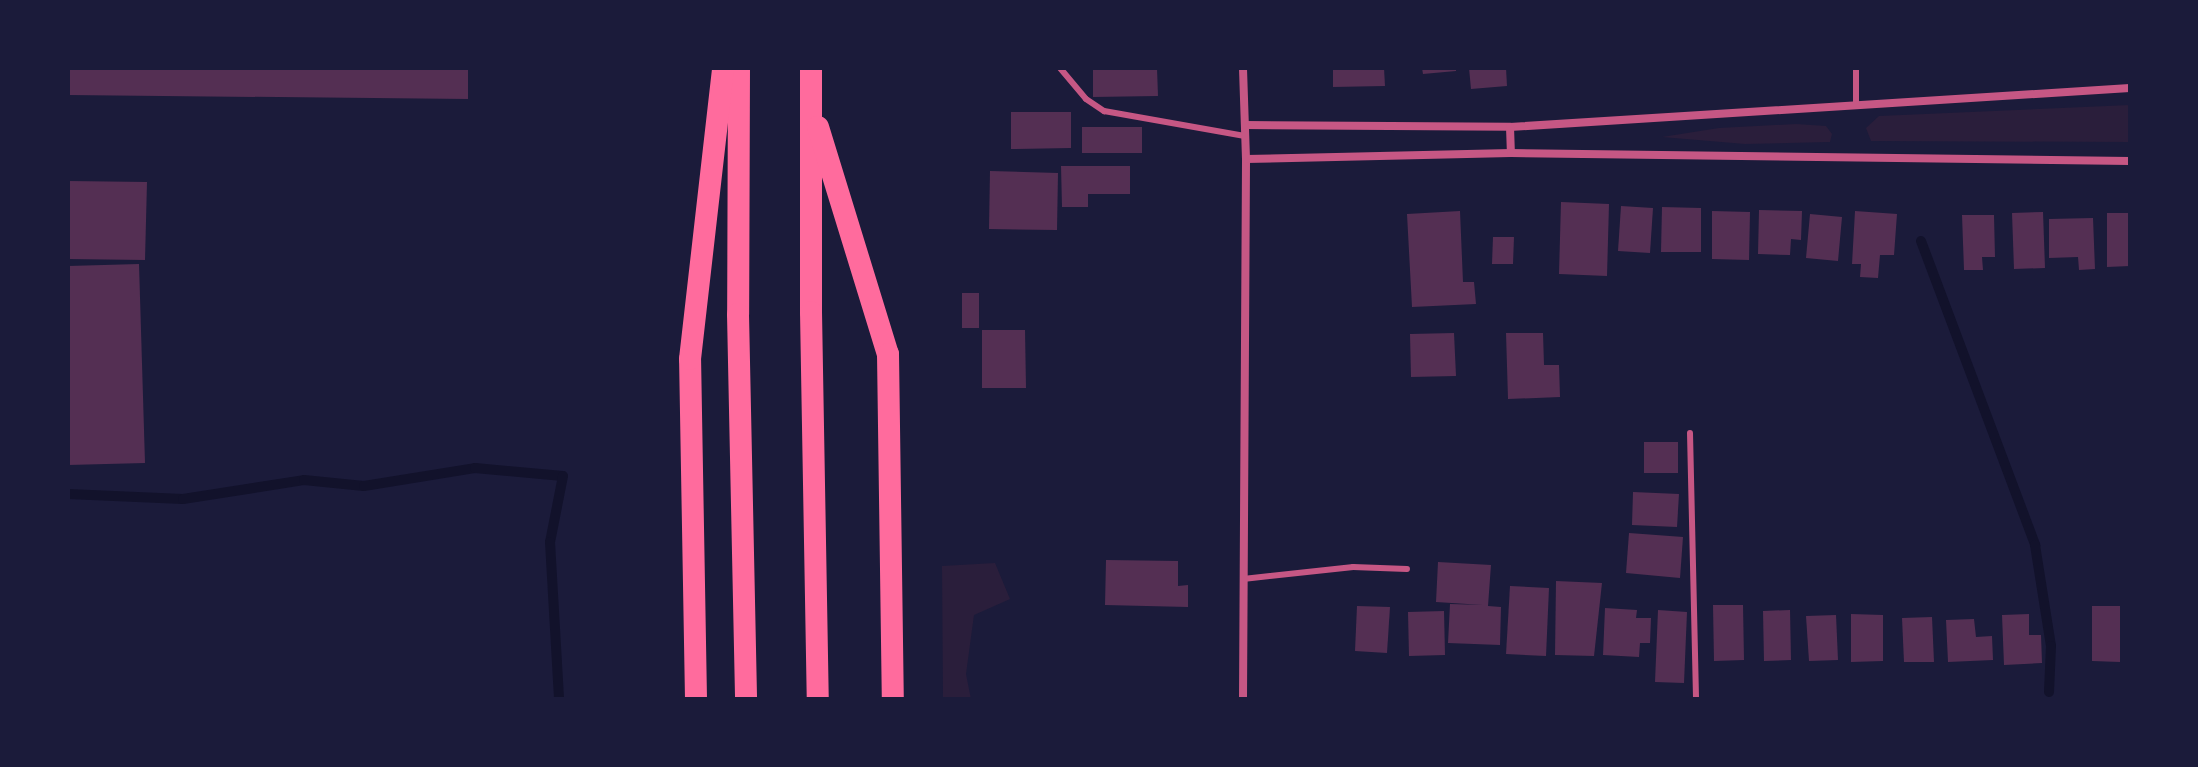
<!DOCTYPE html>
<html>
<head>
<meta charset="utf-8">
<style>
	body { margin:0 }
	#map { position:relative; width:2198px; height:767px; overflow:hidden; background:#1b1b3a; font-family:"Roboto Condensed",sans-serif }
	div>[style] { position:absolute }
	[style*='--x'] { left:calc(var(--x)*1px); top:calc(var(--y)*1px); width:calc(var(--w)*1px); rotate:calc(var(--a)*1deg) }
	.green>* { inset:0; background:#2a1e3b }
	.stream>* { height:10px; margin:-5px; padding:0 5px; transform-origin:5px; border-radius:5px; background:#12122b }
	.building>* { inset:0; background:#542f53 }
	.service>* { height:6px; margin:-3px; padding:0 3px; transform-origin:3px; border-radius:3px; background:#c65784 }
	.minor>* { height:8px; margin:-4px; padding:0 4px; transform-origin:4px; border-radius:4px; background:#c65784 }
	.trunk>* { height:22px; margin:-11px; padding:0 11px; transform-origin:11px; border-radius:11px; background:#ff6b9d }
	span { translate:-50% -50%; white-space:nowrap; text-align:center; line-height:1.15; -webkit-text-stroke:7px #1b1b3a; paint-order:stroke }
	.frame { position:absolute; inset:0; border:70px solid #1b1b3a; pointer-events:none }
</style>
</head>
<body>
<div id="map">
	<div class="green">
		<i style="clip-path:polygon(2130px 105px,2130px 142px,1871px 141px,1866px 128px,1879px 116px)"></i>
		<i style="clip-path:polygon(1796px 124px,1826px 126px,1832px 134px,1830px 142px,1745px 144px,1662px 137px,1719px 128px)"></i>
		<i style="clip-path:polygon(995px 563px,1010px 599px,974px 615px,966px 674px,971px 699px,943px 699px,942px 566px)"></i>
	</div>
	<div class="stream">
		<i style="--x:1921;--y:241;--w:325;--a:69.4"></i>
		<i style="--x:2035;--y:545;--w:102;--a:81"></i>
		<i style="--x:2051;--y:646;--w:46;--a:92.5"></i>
		<i style="--x:68;--y:494;--w:115;--a:2.5"></i>
		<i style="--x:183;--y:499;--w:122;--a:-8.9"></i>
		<i style="--x:304;--y:480;--w:60;--a:5.7"></i>
		<i style="--x:364;--y:486;--w:112;--a:-9.2"></i>
		<i style="--x:475;--y:468;--w:88;--a:5.2"></i>
		<i style="--x:563;--y:476;--w:67;--a:101.1"></i>
		<i style="--x:550;--y:542;--w:157;--a:86.7"></i>
	</div>
	<div class="building">
		<i style="clip-path:polygon(68px 68px,468px 68px,468px 99px,68px 95px)"></i>
		<i style="clip-path:polygon(1093px 68px,1157px 68px,1158px 96px,1093px 97px)"></i>
		<i style="clip-path:polygon(1333px 68px,1384px 68px,1385px 86px,1333px 87px)"></i>
		<i style="clip-path:polygon(1422px 68px,1456px 68px,1456px 71px,1423px 74px)"></i>
		<i style="clip-path:polygon(1469px 68px,1506px 68px,1507px 86px,1471px 89px)"></i>
		<i style="clip-path:polygon(1011px 112px,1071px 112px,1071px 148px,1011px 149px)"></i>
		<i style="clip-path:polygon(1082px 127px,1142px 127px,1142px 153px,1082px 153px)"></i>
		<i style="clip-path:polygon(1061px 166px,1130px 166px,1130px 194px,1088px 194px,1088px 207px,1062px 207px)"></i>
		<i style="clip-path:polygon(990px 171px,1058px 173px,1057px 230px,989px 229px)"></i>
		<i style="clip-path:polygon(68px 181px,147px 182px,145px 260px,68px 259px)"></i>
		<i style="clip-path:polygon(1561px 202px,1609px 204px,1607px 276px,1559px 274px)"></i>
		<i style="clip-path:polygon(1621px 206px,1653px 208px,1650px 253px,1618px 251px)"></i>
		<i style="clip-path:polygon(1662px 207px,1701px 208px,1701px 252px,1661px 252px)"></i>
		<i style="clip-path:polygon(1759px 210px,1802px 211px,1801px 240px,1791px 239px,1790px 255px,1758px 254px)"></i>
		<i style="clip-path:polygon(1460px 211px,1463px 282px,1474px 282px,1476px 304px,1412px 307px,1407px 214px)"></i>
		<i style="clip-path:polygon(1712px 211px,1750px 212px,1749px 260px,1712px 259px)"></i>
		<i style="clip-path:polygon(1855px 211px,1897px 214px,1894px 255px,1880px 255px,1878px 278px,1860px 277px,1861px 264px,1852px 264px)"></i>
		<i style="clip-path:polygon(2043px 212px,2045px 268px,2014px 269px,2012px 213px)"></i>
		<i style="clip-path:polygon(2107px 213px,2130px 213px,2130px 266px,2107px 267px)"></i>
		<i style="clip-path:polygon(1810px 214px,1842px 217px,1838px 261px,1806px 258px)"></i>
		<i style="clip-path:polygon(1962px 215px,1994px 215px,1995px 257px,1982px 257px,1983px 270px,1964px 270px)"></i>
		<i style="clip-path:polygon(2093px 218px,2095px 269px,2079px 270px,2078px 257px,2049px 258px,2049px 219px)"></i>
		<i style="clip-path:polygon(1493px 237px,1514px 237px,1513px 264px,1492px 264px)"></i>
		<i style="clip-path:polygon(139px 264px,145px 463px,68px 465px,68px 266px)"></i>
		<i style="clip-path:polygon(962px 293px,979px 293px,979px 328px,962px 328px)"></i>
		<i style="clip-path:polygon(982px 330px,1025px 330px,1026px 388px,982px 388px)"></i>
		<i style="clip-path:polygon(1454px 333px,1456px 376px,1411px 377px,1410px 334px)"></i>
		<i style="clip-path:polygon(1506px 333px,1543px 333px,1544px 365px,1559px 365px,1560px 397px,1508px 399px)"></i>
		<i style="clip-path:polygon(1644px 442px,1678px 442px,1678px 473px,1644px 473px)"></i>
		<i style="clip-path:polygon(1633px 492px,1679px 494px,1677px 527px,1632px 525px)"></i>
		<i style="clip-path:polygon(1629px 533px,1683px 537px,1680px 578px,1626px 573px)"></i>
		<i style="clip-path:polygon(1106px 560px,1178px 561px,1178px 586px,1188px 585px,1188px 607px,1105px 605px)"></i>
		<i style="clip-path:polygon(1438px 562px,1491px 565px,1488px 606px,1501px 607px,1500px 645px,1448px 643px,1450px 604px,1483px 605px,1436px 602px)"></i>
		<i style="clip-path:polygon(1556px 581px,1602px 583px,1594px 656px,1555px 655px)"></i>
		<i style="clip-path:polygon(1510px 586px,1549px 588px,1546px 656px,1506px 654px)"></i>
		<i style="clip-path:polygon(1713px 605px,1743px 605px,1744px 660px,1714px 661px)"></i>
		<i style="clip-path:polygon(1357px 606px,1390px 607px,1387px 653px,1355px 651px)"></i>
		<i style="clip-path:polygon(2092px 606px,2120px 606px,2120px 662px,2092px 661px)"></i>
		<i style="clip-path:polygon(1605px 608px,1637px 610px,1636px 618px,1651px 618px,1650px 643px,1640px 643px,1639px 657px,1603px 655px)"></i>
		<i style="clip-path:polygon(1658px 610px,1687px 612px,1684px 683px,1655px 682px)"></i>
		<i style="clip-path:polygon(1790px 610px,1791px 660px,1764px 661px,1763px 611px)"></i>
		<i style="clip-path:polygon(1444px 611px,1445px 655px,1409px 656px,1408px 612px)"></i>
		<i style="clip-path:polygon(1851px 614px,1883px 615px,1883px 661px,1851px 662px)"></i>
		<i style="clip-path:polygon(2029px 614px,2029px 635px,2041px 635px,2042px 663px,2004px 665px,2002px 615px)"></i>
		<i style="clip-path:polygon(1836px 615px,1838px 660px,1809px 661px,1806px 616px)"></i>
		<i style="clip-path:polygon(1932px 617px,1934px 662px,1904px 662px,1902px 618px)"></i>
		<i style="clip-path:polygon(1974px 619px,1976px 637px,1992px 636px,1993px 660px,1948px 662px,1946px 620px)"></i>
	</div>
	<div class="service">
		<i style="--x:1060;--y:68;--w:40;--a:50"></i>
		<i style="--x:1086;--y:99;--w:22;--a:34"></i>
		<i style="--x:1104;--y:111;--w:143;--a:10.1"></i>
		<i style="--x:1856;--y:68;--w:37;--a:90"></i>
		<i style="--x:1690;--y:433;--w:266;--a:88.7"></i>
		<i style="--x:1243;--y:579;--w:111;--a:-6.2"></i>
		<i style="--x:1353;--y:567;--w:54;--a:2.1"></i>
	</div>
	<div class="minor">
		<i style="--x:1245;--y:125;--w:265;--a:0.4"></i>
		<i style="--x:1510;--y:127;--w:621;--a:-3.6"></i>
		<i style="--x:1510;--y:127;--w:26;--a:88"></i>
		<i style="--x:1246;--y:159;--w:265;--a:-1.3"></i>
		<i style="--x:1511;--y:153;--w:619;--a:0.74"></i>
		<i style="--x:1243;--y:699;--w:540;--a:-89.68"></i>
		<i style="--x:1246;--y:159;--w:91;--a:-91.9"></i>
	</div>
	<div class="trunk">
		<i style="--x:739;--y:68;--w:246;--a:90.2"></i>
		<i style="--x:738;--y:314;--w:385;--a:88.8"></i>
		<i style="--x:811;--y:68;--w:244;--a:90"></i>
		<i style="--x:811;--y:312;--w:387;--a:89"></i>
		<i style="--x:818;--y:127;--w:238;--a:72.9"></i>
		<i style="--x:888;--y:354;--w:345;--a:89.2"></i>
		<i style="--x:696;--y:699;--w:340;--a:-91"></i>
		<i style="--x:690;--y:359;--w:293;--a:-83.5"></i>
	</div>
	<div class="frame"></div>
</div>
</body>
</html>
